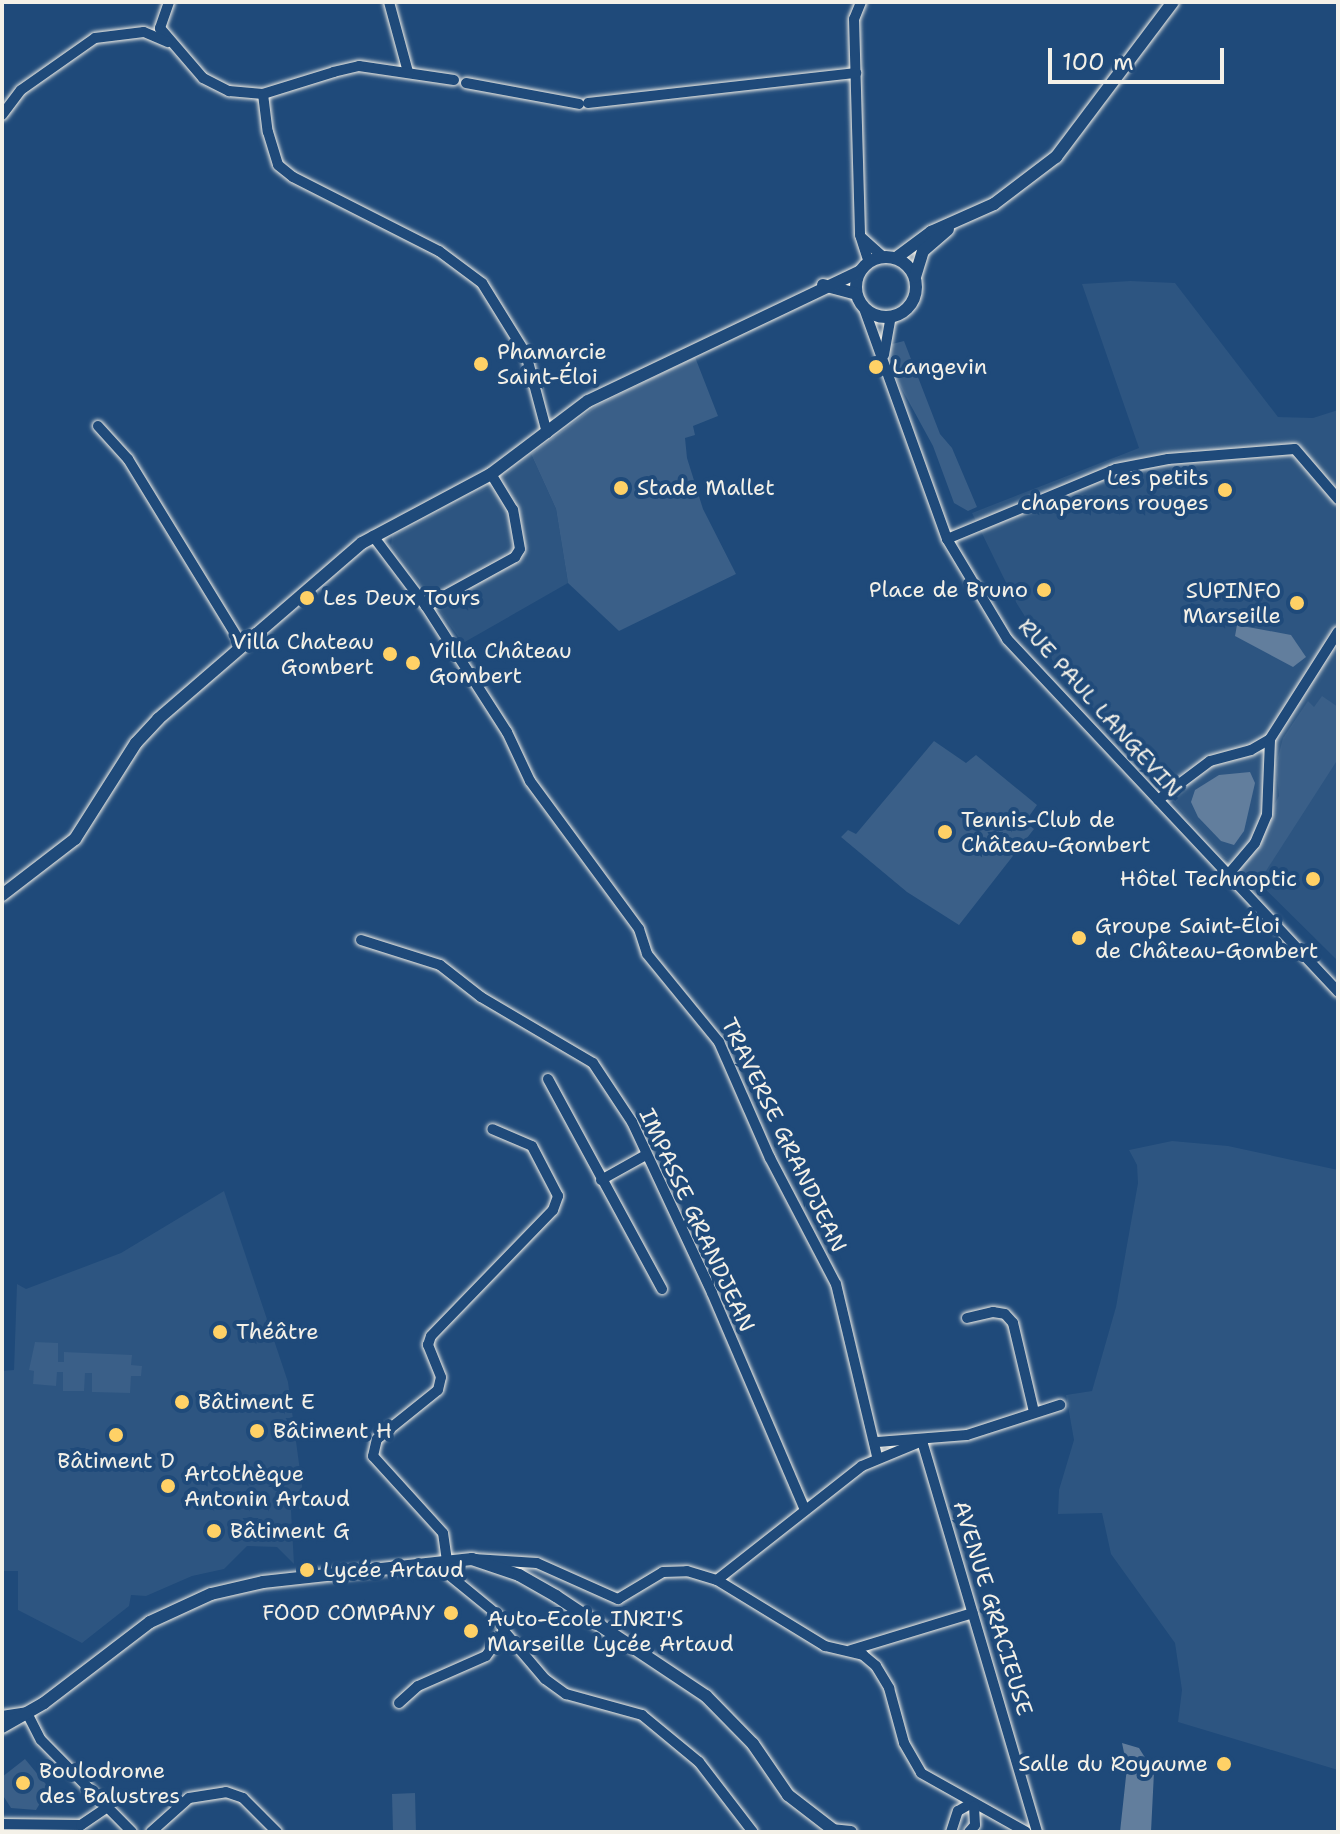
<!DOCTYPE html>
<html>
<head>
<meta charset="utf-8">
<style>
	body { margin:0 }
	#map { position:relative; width:1340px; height:1834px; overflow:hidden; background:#1f4a7a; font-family:"Shantell Sans",sans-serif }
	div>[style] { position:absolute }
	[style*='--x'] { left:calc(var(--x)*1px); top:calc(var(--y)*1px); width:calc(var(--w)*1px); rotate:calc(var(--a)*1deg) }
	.built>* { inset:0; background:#2d5581 }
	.green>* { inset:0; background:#3a5f88 }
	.water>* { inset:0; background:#627e9d }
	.roads { filter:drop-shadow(0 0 2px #f4f1e8) drop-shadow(0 0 2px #f4f1e8) }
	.minor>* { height:10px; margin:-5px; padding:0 5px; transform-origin:5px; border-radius:5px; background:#1f4a7a }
	.tertiary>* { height:12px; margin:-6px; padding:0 6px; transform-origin:6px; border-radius:6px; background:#1f4a7a }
	.tertiary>.ring { margin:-6px; padding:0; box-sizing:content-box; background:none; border:12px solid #1f4a7a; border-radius:50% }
	.dots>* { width:22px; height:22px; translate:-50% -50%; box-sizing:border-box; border:4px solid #1f4a7a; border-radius:50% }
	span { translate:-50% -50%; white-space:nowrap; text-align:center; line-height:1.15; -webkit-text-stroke:8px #1f4a7a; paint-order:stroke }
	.poi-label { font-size:22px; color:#f4f1e8 }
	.left { translate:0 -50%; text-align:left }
	.right { translate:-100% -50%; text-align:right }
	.street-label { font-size:22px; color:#f4f1e8 }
	.frame { position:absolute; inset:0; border:4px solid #f4f1e8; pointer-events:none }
	.scale { position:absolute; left:1048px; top:48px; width:176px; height:36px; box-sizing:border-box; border:4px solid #f4f1e8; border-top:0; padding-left:10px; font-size:24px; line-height:28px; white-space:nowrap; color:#f4f1e8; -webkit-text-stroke:6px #1f4a7a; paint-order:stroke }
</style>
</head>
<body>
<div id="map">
	<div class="built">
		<i style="clip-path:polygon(1130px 281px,1175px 283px,1278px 417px,1313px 418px,1338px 410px,1338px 961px,1249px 873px,1221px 856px,1175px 804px,1165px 782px,1063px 677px,1014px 599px,972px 513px,1139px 448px,1082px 284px)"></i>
		<i style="clip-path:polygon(531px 454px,556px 509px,568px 583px,463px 643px,391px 545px,392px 536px,494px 484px)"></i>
		<i style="clip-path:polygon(1172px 1141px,1228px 1146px,1338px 1170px,1338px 1770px,1178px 1722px,1182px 1690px,1175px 1643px,1111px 1554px,1102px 1513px,1058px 1514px,1059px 1490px,1074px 1440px,1066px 1395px,1092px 1391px,1116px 1307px,1138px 1183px,1137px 1165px,1129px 1150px)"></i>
		<i style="clip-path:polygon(224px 1191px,288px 1382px,305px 1508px,291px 1510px,294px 1564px,277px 1547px,247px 1546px,224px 1569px,192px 1576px,146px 1596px,131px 1595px,129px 1606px,82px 1643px,18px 1610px,18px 1571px,2px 1571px,2px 1371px,14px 1370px,17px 1284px,26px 1289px,121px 1253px)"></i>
	</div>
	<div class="green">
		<i style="clip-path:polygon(904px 341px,940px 434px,952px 448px,977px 507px,968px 511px,954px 503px,933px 446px,892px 371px,888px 345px)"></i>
		<i style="clip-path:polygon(695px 357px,718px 416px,693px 426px,695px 435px,685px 438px,687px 458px,703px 509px,736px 574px,619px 631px,568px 583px,556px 509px,531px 454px,596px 406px)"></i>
		<i style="clip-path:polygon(1322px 696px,1338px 707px,1338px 759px,1255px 888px,1237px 872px,1279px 796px,1276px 765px,1283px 738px,1308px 701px,1314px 707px)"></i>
		<i style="clip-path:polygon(934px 741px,966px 763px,976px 755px,1037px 805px,1025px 822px,1034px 829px,959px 925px,907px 892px,841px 837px,848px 830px,856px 834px)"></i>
		<i style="clip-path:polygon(35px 1342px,58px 1343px,58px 1362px,64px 1362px,64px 1352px,132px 1355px,131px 1365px,142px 1366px,141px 1376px,131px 1376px,130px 1393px,92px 1392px,92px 1373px,85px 1373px,84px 1391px,63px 1391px,63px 1372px,57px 1372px,56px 1386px,33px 1384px,34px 1371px,29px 1370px)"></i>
		<i style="clip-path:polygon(25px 1759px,49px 1788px,36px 1810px,11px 1808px,2px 1794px,2px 1777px)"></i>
		<i style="clip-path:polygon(415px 1793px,416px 1832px,393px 1832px,392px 1794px)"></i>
	</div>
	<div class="water">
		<i style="clip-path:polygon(1237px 625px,1291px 635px,1306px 657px,1293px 667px,1235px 636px)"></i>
		<i style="clip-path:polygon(1250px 772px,1255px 783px,1244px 831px,1234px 845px,1221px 841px,1198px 817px,1191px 802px,1195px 790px,1219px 775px)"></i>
		<i style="clip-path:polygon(1122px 1743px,1139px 1748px,1154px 1772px,1151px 1832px,1120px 1832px,1127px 1767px)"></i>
	</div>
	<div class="roads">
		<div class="minor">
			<i style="--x:169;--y:2;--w:28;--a:109"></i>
			<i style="--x:160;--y:28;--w:66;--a:49.3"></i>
			<i style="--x:203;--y:78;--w:29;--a:27"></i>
			<i style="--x:229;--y:91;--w:34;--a:5"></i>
			<i style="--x:389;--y:2;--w:73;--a:74.8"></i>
			<i style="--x:861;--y:2;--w:18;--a:112"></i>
			<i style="--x:854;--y:19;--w:216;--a:88.4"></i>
			<i style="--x:860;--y:235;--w:28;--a:72"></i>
			<i style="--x:454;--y:80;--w:96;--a:-171.6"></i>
			<i style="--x:359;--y:66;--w:26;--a:167"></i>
			<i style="--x:334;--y:72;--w:74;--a:162.8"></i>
			<i style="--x:263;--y:94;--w:38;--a:83"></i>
			<i style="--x:268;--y:132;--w:34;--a:73"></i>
			<i style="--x:278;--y:165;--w:19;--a:39"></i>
			<i style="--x:293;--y:177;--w:164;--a:26.9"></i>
			<i style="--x:439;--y:251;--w:54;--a:36.7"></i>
			<i style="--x:482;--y:283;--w:84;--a:58.2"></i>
			<i style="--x:526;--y:354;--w:82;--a:75.1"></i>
			<i style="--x:466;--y:83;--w:115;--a:10.5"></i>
			<i style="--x:588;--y:103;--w:270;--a:-6.4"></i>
			<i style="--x:2;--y:115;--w:31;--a:-53"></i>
			<i style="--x:21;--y:90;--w:90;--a:-35.1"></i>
			<i style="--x:95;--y:38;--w:49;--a:-7"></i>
			<i style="--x:144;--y:32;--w:26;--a:23"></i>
			<i style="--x:861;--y:237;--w:30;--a:42"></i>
			<i style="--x:865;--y:311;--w:242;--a:70.2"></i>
			<i style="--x:947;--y:539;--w:117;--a:59"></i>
			<i style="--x:1007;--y:639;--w:484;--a:46.8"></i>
			<i style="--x:884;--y:355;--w:39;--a:-80"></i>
			<i style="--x:98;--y:426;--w:45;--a:47.7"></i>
			<i style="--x:128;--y:459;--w:220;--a:58.5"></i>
			<i style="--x:373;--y:536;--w:88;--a:52.9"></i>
			<i style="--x:426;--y:606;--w:150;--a:57.3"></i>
			<i style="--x:507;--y:732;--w:54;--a:64.9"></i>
			<i style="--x:530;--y:781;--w:184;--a:53.6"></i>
			<i style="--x:639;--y:929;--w:26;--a:72"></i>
			<i style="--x:647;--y:954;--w:114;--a:50.7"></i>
			<i style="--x:719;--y:1042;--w:127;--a:66.3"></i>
			<i style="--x:770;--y:1158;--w:142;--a:62.4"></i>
			<i style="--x:836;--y:1284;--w:177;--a:76.6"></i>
			<i style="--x:947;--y:539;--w:183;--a:-22.5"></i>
			<i style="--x:1116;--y:469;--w:53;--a:-10.9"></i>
			<i style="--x:1168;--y:459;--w:127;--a:-4.5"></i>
			<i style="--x:1295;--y:449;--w:66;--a:49.3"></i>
			<i style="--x:426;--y:606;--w:102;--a:-28.8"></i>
			<i style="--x:515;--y:557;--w:9;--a:-58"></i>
			<i style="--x:520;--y:549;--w:40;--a:-100"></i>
			<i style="--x:513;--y:510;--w:42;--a:-121.4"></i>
			<i style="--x:1158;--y:800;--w:65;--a:-36.9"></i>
			<i style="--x:1210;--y:761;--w:42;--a:-15"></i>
			<i style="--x:1251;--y:750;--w:22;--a:-30"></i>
			<i style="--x:1270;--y:739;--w:127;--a:-57.6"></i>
			<i style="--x:1227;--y:876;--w:43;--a:-49.7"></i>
			<i style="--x:1255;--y:843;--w:30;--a:-67"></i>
			<i style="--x:1267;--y:815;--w:76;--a:-87.7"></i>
			<i style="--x:361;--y:940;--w:83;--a:17.6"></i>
			<i style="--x:440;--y:965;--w:52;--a:38"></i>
			<i style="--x:481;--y:997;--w:130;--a:30.5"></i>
			<i style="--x:593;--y:1063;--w:71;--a:56.5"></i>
			<i style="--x:632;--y:1122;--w:189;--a:64.9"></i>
			<i style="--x:712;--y:1293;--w:236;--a:66.8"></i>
			<i style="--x:548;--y:1079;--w:239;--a:61.5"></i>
			<i style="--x:601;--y:1180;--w:51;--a:-29.1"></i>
			<i style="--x:967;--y:1318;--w:27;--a:-13"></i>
			<i style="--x:993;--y:1312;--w:12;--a:9"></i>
			<i style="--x:1005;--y:1314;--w:12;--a:48"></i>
			<i style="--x:1013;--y:1323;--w:91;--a:76.7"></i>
			<i style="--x:922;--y:1441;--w:408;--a:73.6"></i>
			<i style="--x:877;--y:1442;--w:90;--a:-4.4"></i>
			<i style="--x:967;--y:1435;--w:98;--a:-17.9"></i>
			<i style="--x:474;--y:1559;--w:63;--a:3.6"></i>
			<i style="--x:537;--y:1563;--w:89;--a:24"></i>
			<i style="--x:618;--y:1599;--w:52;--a:-31"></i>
			<i style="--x:663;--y:1572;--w:24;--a:-2"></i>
			<i style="--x:687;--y:1571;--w:31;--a:17"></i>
			<i style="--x:717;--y:1580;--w:127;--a:31.4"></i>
			<i style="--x:825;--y:1646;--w:39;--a:13"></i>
			<i style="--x:863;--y:1655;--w:17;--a:40"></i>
			<i style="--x:876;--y:1666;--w:26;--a:59"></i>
			<i style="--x:889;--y:1688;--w:57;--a:74.7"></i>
			<i style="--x:904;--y:1743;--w:34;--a:60"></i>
			<i style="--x:921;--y:1773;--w:120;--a:29.3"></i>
			<i style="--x:717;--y:1580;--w:184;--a:-38.2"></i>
			<i style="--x:862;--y:1466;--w:65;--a:-22.6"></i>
			<i style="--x:504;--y:1631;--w:63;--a:49.5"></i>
			<i style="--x:545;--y:1679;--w:26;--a:36"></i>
			<i style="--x:566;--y:1694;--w:79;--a:15.4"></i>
			<i style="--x:642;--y:1715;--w:74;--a:39.5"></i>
			<i style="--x:699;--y:1762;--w:88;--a:52.4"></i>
			<i style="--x:851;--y:1650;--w:127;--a:-16.9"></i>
			<i style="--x:399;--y:1703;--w:25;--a:-42"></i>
			<i style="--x:418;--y:1686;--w:74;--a:-23.8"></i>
			<i style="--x:486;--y:1656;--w:31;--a:-54"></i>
			<i style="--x:504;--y:1631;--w:17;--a:-111"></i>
			<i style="--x:498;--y:1615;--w:63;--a:-140.8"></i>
			<i style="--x:449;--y:1575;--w:42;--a:-98.1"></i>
			<i style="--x:443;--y:1533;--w:104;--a:-132.3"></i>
			<i style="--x:373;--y:1456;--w:17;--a:-77"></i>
			<i style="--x:377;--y:1439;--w:78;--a:-38.8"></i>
			<i style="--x:438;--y:1390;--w:13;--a:-77"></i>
			<i style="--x:441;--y:1377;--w:35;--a:-112"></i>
			<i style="--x:428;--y:1345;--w:9;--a:-72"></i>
			<i style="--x:431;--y:1336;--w:175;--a:-45.9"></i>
			<i style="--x:553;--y:1210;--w:15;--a:-70"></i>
			<i style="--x:558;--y:1196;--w:56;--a:-117.5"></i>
			<i style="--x:532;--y:1146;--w:43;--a:-157"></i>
			<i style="--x:27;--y:1713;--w:30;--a:63"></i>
			<i style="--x:41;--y:1740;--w:129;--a:45.3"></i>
			<i style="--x:2;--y:1824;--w:79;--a:0.7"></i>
			<i style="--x:81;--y:1825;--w:30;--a:-34"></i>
			<i style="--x:151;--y:1832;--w:51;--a:-41.8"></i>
			<i style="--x:189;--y:1798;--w:37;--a:-9"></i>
			<i style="--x:226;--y:1792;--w:18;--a:19"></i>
			<i style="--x:243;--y:1798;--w:48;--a:45"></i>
			<i style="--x:951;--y:1832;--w:22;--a:-72"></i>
			<i style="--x:958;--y:1811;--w:14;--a:-30"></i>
			<i style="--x:969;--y:1832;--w:9;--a:-49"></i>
			<i style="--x:975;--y:1825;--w:19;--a:-93"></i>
		</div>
		<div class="tertiary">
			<i class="ring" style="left:856px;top:257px;width:48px;height:48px"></i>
			<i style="--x:896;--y:258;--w:44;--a:-36.6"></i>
			<i style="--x:931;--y:232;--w:69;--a:-24"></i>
			<i style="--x:994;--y:204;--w:78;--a:-37.2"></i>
			<i style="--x:1056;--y:157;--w:194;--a:-53"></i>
			<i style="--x:915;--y:277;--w:27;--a:-73"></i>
			<i style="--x:923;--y:251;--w:33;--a:-41"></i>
			<i style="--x:823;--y:285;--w:34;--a:15"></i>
			<i style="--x:2;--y:895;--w:92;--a:-37.5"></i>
			<i style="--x:75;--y:839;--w:114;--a:-57.6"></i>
			<i style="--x:136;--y:743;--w:33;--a:-47"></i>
			<i style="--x:158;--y:719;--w:269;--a:-40.8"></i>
			<i style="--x:362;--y:543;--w:146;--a:-28.1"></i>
			<i style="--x:491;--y:474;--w:121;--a:-37"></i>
			<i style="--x:588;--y:401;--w:301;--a:-25.5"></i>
			<i style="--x:2;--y:1717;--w:25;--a:-9"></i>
			<i style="--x:2;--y:1727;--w:48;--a:-29.7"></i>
			<i style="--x:44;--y:1703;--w:133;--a:-37.4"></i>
			<i style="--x:150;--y:1622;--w:67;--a:-24.7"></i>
			<i style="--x:211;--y:1594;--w:53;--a:-13"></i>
			<i style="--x:263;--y:1582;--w:210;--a:-6.3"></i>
			<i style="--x:472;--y:1559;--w:50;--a:18.8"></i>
			<i style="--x:519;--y:1575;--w:43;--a:29.6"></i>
			<i style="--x:556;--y:1596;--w:180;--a:33.7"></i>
			<i style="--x:706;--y:1696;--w:67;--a:45.6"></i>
			<i style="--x:753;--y:1744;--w:62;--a:55.5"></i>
			<i style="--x:788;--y:1795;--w:61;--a:37.6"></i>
			<i style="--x:831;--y:1830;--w:20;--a:6"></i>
		</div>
	</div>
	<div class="dots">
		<i style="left:481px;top:364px;background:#ffd166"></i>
		<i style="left:876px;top:367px;background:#ffd166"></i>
		<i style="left:621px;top:488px;background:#ffd166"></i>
		<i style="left:1225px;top:490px;background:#ffd166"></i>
		<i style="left:1044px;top:590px;background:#ffd166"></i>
		<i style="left:307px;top:598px;background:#ffd166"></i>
		<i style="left:1297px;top:603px;background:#ffd166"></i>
		<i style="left:390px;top:654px;background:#ffd166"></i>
		<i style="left:413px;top:663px;background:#ffd166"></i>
		<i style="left:945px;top:832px;background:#ffd166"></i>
		<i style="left:1313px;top:879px;background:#ffd166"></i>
		<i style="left:1079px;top:938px;background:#ffd166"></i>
		<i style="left:220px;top:1332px;background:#ffd166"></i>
		<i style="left:182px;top:1402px;background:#ffd166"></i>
		<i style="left:257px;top:1431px;background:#ffd166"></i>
		<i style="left:116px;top:1435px;background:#ffd166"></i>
		<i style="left:168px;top:1486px;background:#ffd166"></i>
		<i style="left:214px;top:1531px;background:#ffd166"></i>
		<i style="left:307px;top:1570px;background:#ffd166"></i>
		<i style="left:451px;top:1613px;background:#ffd166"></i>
		<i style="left:471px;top:1631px;background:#ffd166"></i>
		<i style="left:1224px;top:1764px;background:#ffd166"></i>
		<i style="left:23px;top:1783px;background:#ffd166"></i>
	</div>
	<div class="poi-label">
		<span class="left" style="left:497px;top:364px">Phamarcie<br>Saint-Éloi</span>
		<span class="left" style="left:892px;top:367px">Langevin</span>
		<span class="right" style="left:1209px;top:490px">Les petits<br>chaperons rouges</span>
		<span class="left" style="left:637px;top:488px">Stade Mallet</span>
		<span class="right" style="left:1028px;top:590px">Place de Bruno</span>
		<span class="right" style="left:1281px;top:603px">SUPINFO<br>Marseille</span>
		<span class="left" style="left:323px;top:598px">Les Deux Tours</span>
		<span class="right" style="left:374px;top:654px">Villa Chateau<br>Gombert</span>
		<span class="left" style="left:429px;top:663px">Villa Château<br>Gombert</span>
		<span class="left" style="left:961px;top:832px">Tennis-Club de<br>Château-Gombert</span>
		<span class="right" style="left:1297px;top:879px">Hôtel Technoptic</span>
		<span class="left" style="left:1095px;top:938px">Groupe Saint-Éloi<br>de Château-Gombert</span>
		<span class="left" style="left:236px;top:1332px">Théâtre</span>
		<span class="left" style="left:198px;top:1402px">Bâtiment E</span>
		<span class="left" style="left:273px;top:1431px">Bâtiment H</span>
		<span style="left:116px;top:1461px">Bâtiment D</span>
		<span class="left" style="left:184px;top:1486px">Artothèque<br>Antonin Artaud</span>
		<span class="left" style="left:230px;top:1531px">Bâtiment G</span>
		<span class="left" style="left:323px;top:1570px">Lycée Artaud</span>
		<span class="right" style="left:435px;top:1613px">FOOD COMPANY</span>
		<span class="left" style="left:487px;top:1631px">Auto-Ecole INRI'S<br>Marseille Lycée Artaud</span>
		<span class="right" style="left:1208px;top:1764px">Salle du Royaume</span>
		<span class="left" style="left:39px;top:1783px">Boulodrome<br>des Balustres</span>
	</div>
	<div class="street-label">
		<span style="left:1100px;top:708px;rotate:48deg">RUE PAUL LANGEVIN</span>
		<span style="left:784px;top:1135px;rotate:64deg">TRAVERSE GRANDJEAN</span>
		<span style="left:697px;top:1220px;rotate:65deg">IMPASSE GRANDJEAN</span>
		<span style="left:993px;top:1608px;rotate:73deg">AVENUE GRACIEUSE</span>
	</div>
	<div class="frame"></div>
	<div class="scale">100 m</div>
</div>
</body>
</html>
